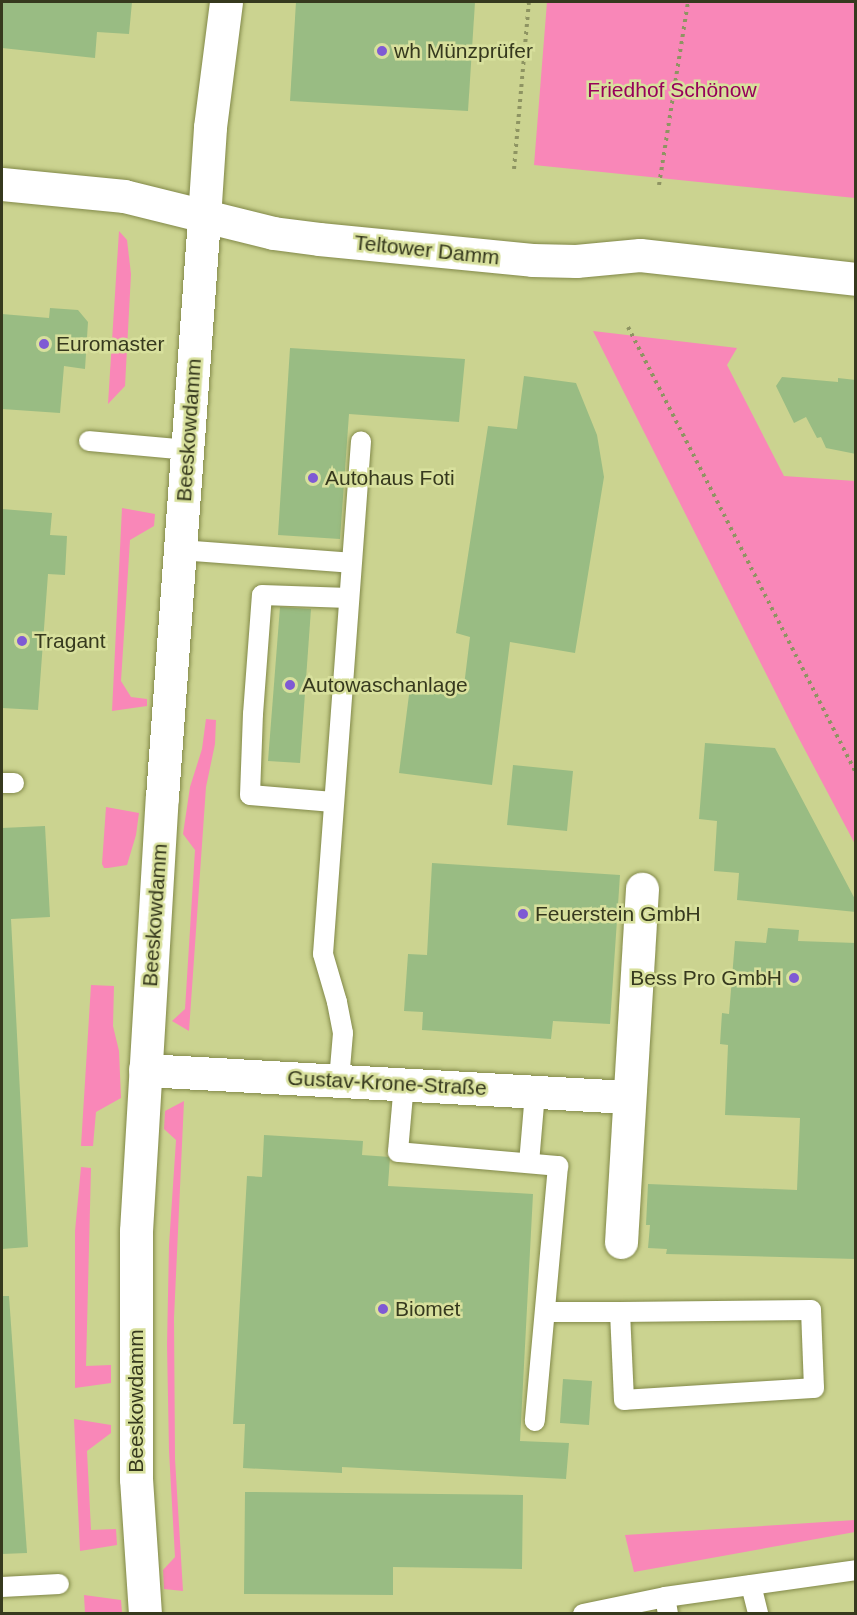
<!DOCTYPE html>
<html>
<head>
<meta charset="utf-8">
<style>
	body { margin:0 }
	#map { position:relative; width:857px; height:1615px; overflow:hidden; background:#cbd390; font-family:Arial,sans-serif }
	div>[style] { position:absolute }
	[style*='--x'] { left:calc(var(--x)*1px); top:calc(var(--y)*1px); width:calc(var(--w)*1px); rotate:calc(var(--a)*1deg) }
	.green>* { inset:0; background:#f987b8 }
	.building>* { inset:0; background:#99bc83 }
	.path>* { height:4px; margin-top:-2px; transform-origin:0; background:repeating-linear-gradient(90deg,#8e9462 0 3px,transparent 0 7.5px) }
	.roads { filter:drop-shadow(0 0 2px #828949) drop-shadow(0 0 2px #828949) }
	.lane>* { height:20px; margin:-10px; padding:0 10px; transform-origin:10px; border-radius:10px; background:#fff }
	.street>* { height:33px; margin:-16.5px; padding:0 16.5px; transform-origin:16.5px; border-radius:16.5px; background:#fff }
	.secondary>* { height:33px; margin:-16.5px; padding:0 16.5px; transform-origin:16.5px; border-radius:16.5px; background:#fff }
	.dots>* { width:16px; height:16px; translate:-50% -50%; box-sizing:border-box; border:3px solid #d8e09d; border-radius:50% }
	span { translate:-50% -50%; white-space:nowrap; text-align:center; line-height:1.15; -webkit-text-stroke:5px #d8e09d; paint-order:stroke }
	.poi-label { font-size:21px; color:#36391e }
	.left { translate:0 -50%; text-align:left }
	.right { translate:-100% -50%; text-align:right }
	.park-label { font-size:21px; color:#97005a }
	.street-label { font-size:21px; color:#36391e }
	.frame { position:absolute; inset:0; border:3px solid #36391e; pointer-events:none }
</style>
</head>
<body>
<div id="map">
	<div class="green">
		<i style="clip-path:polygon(547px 2px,855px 2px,855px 198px,534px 165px)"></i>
		<i style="clip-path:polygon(119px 231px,127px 240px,131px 274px,125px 386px,108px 404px)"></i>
		<i style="clip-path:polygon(593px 331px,737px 348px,727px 365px,784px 476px,855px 481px,855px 844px,797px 735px)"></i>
		<i style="clip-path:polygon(122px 508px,155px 514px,154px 526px,130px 540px,121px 681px,131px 697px,147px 699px,147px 706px,112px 711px)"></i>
		<i style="clip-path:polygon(206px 719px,216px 720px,215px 744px,206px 787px,189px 1031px,172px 1021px,185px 1009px,195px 850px,183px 834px,190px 787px,202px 749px)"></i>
		<i style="clip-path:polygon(106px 807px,139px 813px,136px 835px,127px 865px,108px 868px,104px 868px,102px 864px)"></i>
		<i style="clip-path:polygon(91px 985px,114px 986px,113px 1026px,119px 1051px,121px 1098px,96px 1112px,93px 1146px,81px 1146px)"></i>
		<i style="clip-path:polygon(184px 1101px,174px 1318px,175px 1459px,183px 1591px,164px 1589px,163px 1570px,175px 1557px,169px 1451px,167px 1345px,169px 1245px,176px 1140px,164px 1129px,165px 1111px)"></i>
		<i style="clip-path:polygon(81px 1167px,91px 1168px,86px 1366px,111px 1365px,111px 1383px,75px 1388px,75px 1231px)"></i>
		<i style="clip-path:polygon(74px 1419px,111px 1425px,111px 1433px,87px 1451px,91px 1530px,116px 1529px,117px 1545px,80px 1551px)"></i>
		<i style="clip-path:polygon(855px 1520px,855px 1532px,634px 1572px,625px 1535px)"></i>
		<i style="clip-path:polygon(84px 1595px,121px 1600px,122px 1613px,85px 1613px)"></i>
	</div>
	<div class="building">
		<i style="clip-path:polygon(2px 2px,132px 2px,129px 34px,97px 32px,95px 58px,2px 48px)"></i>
		<i style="clip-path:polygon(296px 2px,475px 2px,468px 111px,290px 101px)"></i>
		<i style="clip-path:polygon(50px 308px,78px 310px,88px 322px,85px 369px,64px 366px,60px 413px,2px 409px,2px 314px,49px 318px)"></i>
		<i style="clip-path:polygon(290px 348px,465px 359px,459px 422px,349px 414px,340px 539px,278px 535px)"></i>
		<i style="clip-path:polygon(524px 376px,576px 383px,597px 435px,604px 477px,575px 653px,510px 642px,492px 785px,399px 773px,410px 687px,463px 694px,470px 637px,456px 633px,488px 426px,517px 429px)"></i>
		<i style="clip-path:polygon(782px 377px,838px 382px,838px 378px,856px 380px,856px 454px,826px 448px,821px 437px,817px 438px,806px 417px,794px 423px,776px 386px)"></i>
		<i style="clip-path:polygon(2px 509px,52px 513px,50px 535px,67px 536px,65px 575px,48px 574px,38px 710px,2px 708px)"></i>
		<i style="clip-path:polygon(280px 607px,311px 609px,300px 763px,268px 761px)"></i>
		<i style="clip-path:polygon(705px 743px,775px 748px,856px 901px,856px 912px,737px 900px,739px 873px,714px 871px,717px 821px,699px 819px)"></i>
		<i style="clip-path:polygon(513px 765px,573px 771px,567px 831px,507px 825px)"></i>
		<i style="clip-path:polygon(45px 826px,50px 917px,11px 919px,28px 1247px,2px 1249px,2px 828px)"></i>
		<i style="clip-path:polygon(432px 863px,620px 875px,610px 1024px,553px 1021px,551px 1039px,422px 1030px,423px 1012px,404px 1011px,408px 954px,427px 955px)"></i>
		<i style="clip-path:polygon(768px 928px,799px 930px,798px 941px,856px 943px,856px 1259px,666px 1254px,667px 1249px,648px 1248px,650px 1225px,646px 1225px,648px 1184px,797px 1190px,800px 1118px,725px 1115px,728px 1045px,720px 1044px,722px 1013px,729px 1014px,735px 941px,766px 943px)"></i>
		<i style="clip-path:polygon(264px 1135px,363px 1141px,362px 1155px,390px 1157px,388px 1186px,533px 1194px,520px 1441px,569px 1443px,566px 1479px,342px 1467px,342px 1473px,243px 1468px,245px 1424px,233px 1424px,247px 1176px,262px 1177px)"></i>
		<i style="clip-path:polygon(2px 1296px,9px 1296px,27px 1553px,2px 1554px)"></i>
		<i style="clip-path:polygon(563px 1379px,592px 1381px,589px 1425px,560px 1423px)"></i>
		<i style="clip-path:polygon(245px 1492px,523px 1495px,522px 1569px,393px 1567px,393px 1595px,244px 1594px)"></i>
	</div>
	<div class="path">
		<i style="--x:514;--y:169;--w:168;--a:-84.9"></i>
		<i style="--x:659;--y:185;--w:185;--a:-81"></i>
		<i style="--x:628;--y:327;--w:501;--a:62.92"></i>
	</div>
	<div class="roads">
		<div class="lane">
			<i style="--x:89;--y:441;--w:98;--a:5.2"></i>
			<i style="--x:180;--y:550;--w:171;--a:4.3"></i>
			<i style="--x:2;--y:783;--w:12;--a:0"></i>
			<i style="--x:333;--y:802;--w:83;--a:-175.2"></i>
			<i style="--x:250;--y:795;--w:81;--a:-87.9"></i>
			<i style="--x:253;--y:714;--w:119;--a:-85.7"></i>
			<i style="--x:262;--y:595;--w:87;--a:2"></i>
			<i style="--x:339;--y:1080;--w:47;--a:-85.1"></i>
			<i style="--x:343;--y:1033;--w:32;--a:-101"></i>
			<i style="--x:337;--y:1002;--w:50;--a:-106.3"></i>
			<i style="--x:323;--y:954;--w:514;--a:-85.76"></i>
			<i style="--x:404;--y:1083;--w:69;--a:95"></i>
			<i style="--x:398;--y:1152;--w:161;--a:5"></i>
			<i style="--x:558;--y:1166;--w:256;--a:95.2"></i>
			<i style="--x:529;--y:1163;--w:70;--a:-85.1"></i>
			<i style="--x:545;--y:1312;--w:75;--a:0"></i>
			<i style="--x:620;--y:1312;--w:191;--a:-0.6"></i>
			<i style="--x:811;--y:1310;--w:78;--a:87.8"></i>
			<i style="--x:814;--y:1388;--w:190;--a:176.4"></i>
			<i style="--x:624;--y:1400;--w:88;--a:-92.6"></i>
			<i style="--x:751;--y:1585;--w:30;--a:76"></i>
			<i style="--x:2;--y:1587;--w:57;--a:-3"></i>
			<i style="--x:665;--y:1597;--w:193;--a:-8"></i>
			<i style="--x:583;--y:1614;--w:84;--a:-11.7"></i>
			<i style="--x:665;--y:1597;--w:17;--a:80"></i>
		</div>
		<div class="street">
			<i style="--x:204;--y:218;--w:91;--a:-86.2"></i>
			<i style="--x:210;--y:127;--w:126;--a:-82.7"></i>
			<i style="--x:145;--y:1070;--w:485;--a:3.2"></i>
			<i style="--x:621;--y:1242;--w:354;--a:-86.6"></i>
		</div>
		<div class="secondary">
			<i style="--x:2;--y:184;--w:123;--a:5.6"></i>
			<i style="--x:124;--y:196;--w:154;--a:13.9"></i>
			<i style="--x:273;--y:233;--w:46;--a:7.4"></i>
			<i style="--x:319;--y:239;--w:214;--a:5.6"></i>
			<i style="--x:532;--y:260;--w:44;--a:1.3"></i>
			<i style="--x:576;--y:261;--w:64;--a:-5.4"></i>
			<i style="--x:640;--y:255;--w:217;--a:6.3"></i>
			<i style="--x:145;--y:1614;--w:135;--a:-93.8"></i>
			<i style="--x:136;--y:1479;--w:248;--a:-90"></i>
			<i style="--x:136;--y:1231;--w:435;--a:-86.6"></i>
			<i style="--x:162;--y:797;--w:581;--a:-85.85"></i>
		</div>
	</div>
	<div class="dots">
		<i style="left:382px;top:51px;background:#7f5ad4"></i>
		<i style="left:44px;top:344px;background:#7f5ad4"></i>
		<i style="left:313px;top:478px;background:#7f5ad4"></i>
		<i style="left:22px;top:641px;background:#7f5ad4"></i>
		<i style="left:290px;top:685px;background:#7f5ad4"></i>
		<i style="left:523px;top:914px;background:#7f5ad4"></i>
		<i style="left:794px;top:978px;background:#7f5ad4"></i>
		<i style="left:383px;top:1309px;background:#7f5ad4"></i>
	</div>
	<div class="poi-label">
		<span class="left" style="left:394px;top:51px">wh Münzprüfer</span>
		<span class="left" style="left:56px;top:344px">Euromaster</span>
		<span class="left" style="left:325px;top:478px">Autohaus Foti</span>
		<span class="left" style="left:34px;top:641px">Tragant</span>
		<span class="left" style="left:302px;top:685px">Autowaschanlage</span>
		<span class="left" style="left:535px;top:914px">Feuerstein GmbH</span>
		<span class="right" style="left:782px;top:978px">Bess Pro GmbH</span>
		<span class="left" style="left:395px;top:1309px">Biomet</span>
	</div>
	<div class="park-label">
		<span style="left:672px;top:90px">Friedhof Schönow</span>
	</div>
	<div class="street-label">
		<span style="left:427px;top:250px;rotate:6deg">Teltower Damm</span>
		<span style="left:189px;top:430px;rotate:-86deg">Beeskowdamm</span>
		<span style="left:155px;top:915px;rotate:-86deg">Beeskowdamm</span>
		<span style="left:387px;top:1083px;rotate:3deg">Gustav-Krone-Straße</span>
		<span style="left:136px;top:1401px;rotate:-90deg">Beeskowdamm</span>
	</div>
	<div class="frame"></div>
</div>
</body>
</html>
